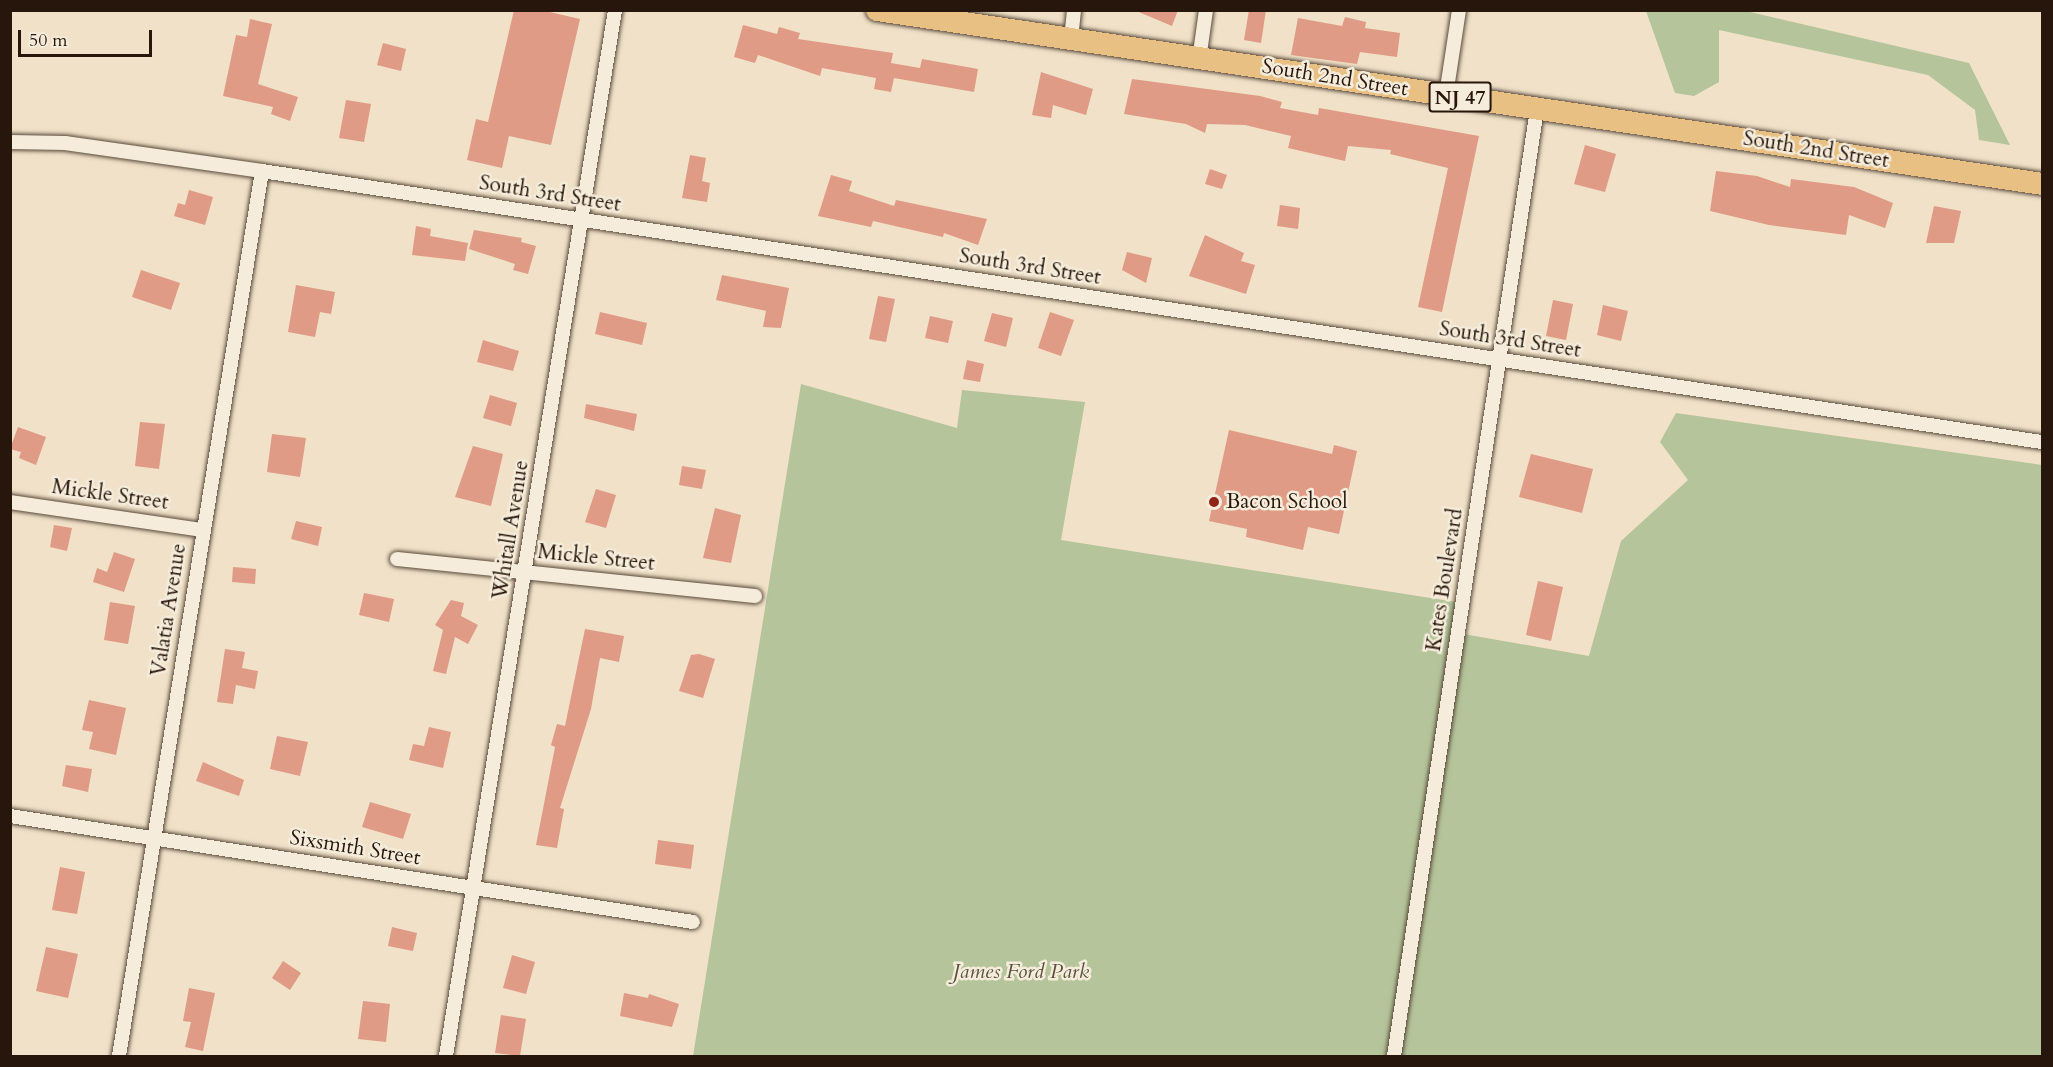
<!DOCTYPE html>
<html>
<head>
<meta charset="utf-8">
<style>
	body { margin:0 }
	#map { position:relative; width:2053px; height:1067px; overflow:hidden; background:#f0e1c8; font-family:Cardo,serif }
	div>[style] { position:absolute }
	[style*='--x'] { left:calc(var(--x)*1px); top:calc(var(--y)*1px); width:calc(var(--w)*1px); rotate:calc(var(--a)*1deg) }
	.green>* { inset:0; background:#b5c49a }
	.building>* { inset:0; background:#df9b85 }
	.roads { filter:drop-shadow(0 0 2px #59493a) drop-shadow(0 0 2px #59493a) }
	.street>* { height:14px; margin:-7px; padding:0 7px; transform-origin:7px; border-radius:7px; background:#f5ecdb }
	.primary>* { height:22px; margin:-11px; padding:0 11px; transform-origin:11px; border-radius:11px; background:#e8c084 }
	.dots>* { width:16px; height:16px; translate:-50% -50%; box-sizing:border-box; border:3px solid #f5ecdb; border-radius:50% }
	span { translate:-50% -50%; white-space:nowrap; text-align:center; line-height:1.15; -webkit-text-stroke:5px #f5ecdb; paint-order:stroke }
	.shield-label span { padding:2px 4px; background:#f5ecdb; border:2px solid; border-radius:4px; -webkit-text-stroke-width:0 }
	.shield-label { font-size:20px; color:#27160b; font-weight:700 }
	.street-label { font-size:21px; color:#27160b }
	.poi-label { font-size:21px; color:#27160b }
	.left { translate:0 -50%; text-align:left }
	.park-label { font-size:21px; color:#59533d; font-style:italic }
	.frame { position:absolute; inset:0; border:12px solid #27160b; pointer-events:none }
	.scale { position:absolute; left:18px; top:30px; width:134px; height:27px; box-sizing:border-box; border:3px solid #27160b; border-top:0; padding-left:8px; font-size:18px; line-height:21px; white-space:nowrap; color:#27160b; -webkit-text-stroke:4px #f5ecdb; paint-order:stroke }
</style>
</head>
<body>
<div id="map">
	<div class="green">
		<i style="clip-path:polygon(1646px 11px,1746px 11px,1969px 63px,2010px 145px,1979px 140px,1975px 110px,1928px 75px,1719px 30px,1719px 82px,1694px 96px,1675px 93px)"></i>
		<i style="clip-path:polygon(801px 384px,957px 428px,962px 390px,1085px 402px,1061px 540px,1462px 603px,1458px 633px,1589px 656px,1621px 541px,1688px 480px,1660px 442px,1676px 413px,2042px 465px,2042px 1056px,693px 1056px)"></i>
	</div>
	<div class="building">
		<i style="clip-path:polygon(514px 10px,541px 10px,580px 19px,551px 145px,509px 136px,502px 168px,467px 160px,476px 119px,488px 122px)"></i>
		<i style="clip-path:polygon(1134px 10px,1178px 10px,1172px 26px)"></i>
		<i style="clip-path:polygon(1249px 10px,1266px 10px,1261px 43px,1244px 40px)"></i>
		<i style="clip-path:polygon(1345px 17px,1366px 22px,1365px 28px,1400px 33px,1397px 57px,1360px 52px,1357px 64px,1291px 55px,1298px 18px,1342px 26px)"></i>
		<i style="clip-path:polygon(250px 19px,272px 24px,258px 84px,298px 97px,290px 121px,271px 114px,273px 107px,223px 96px,236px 35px,247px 37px)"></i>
		<i style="clip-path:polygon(743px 25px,777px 34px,779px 27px,800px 33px,798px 39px,893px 53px,891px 63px,920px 68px,922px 59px,978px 69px,974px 92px,894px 78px,891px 92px,874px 89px,876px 78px,822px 68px,820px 76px,758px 55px,755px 63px,734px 57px)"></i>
		<i style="clip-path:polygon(383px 43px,406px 49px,401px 71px,377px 65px)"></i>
		<i style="clip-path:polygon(1041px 72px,1093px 89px,1086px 115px,1053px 105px,1051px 118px,1032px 115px)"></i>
		<i style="clip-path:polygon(1132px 79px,1260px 96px,1282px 102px,1280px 108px,1318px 115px,1319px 108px,1479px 136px,1442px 312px,1418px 307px,1448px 168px,1390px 154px,1391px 150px,1348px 146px,1345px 161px,1288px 148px,1291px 136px,1245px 125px,1207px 124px,1205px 133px,1186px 124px,1124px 114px)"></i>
		<i style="clip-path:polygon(346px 100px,371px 104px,364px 142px,339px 138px)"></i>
		<i style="clip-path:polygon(1585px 145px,1616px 154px,1605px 192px,1574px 184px)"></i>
		<i style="clip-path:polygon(690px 155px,706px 158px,702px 181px,710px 183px,707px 202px,682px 198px)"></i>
		<i style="clip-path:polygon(1210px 169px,1227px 175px,1222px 189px,1205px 184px)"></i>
		<i style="clip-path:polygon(1716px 171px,1757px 176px,1790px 187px,1791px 179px,1854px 187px,1893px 203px,1885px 228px,1849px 215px,1846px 235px,1769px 225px,1710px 211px)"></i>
		<i style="clip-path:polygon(831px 175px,852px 181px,849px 191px,894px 206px,896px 200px,987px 219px,978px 245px,944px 233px,943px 237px,873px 221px,871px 227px,818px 216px)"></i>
		<i style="clip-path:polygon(189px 190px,213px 197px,205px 225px,174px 216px,178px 203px,185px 205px)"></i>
		<i style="clip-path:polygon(1280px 205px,1300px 208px,1298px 229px,1277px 226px)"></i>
		<i style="clip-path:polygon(1934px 206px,1961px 211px,1954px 243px,1926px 243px)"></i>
		<i style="clip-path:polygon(416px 226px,431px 229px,430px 236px,468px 243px,465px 261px,412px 255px)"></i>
		<i style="clip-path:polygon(474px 230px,522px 238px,521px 242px,536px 246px,528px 274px,513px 270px,515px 264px,469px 249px)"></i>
		<i style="clip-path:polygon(1205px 235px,1244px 253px,1241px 261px,1255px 265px,1246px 294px,1189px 276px)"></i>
		<i style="clip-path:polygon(1127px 252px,1152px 258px,1146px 283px,1122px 270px)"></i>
		<i style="clip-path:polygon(141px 270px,180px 283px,171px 310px,132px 297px)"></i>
		<i style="clip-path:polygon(722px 275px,789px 288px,781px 328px,763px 327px,766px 311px,716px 300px)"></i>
		<i style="clip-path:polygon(296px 285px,335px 292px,331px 314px,320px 312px,315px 337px,288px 332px)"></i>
		<i style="clip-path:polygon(878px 296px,895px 299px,886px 342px,869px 339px)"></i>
		<i style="clip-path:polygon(1553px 300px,1573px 304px,1566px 340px,1546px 336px)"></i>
		<i style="clip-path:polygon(1603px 305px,1628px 311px,1621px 341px,1597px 335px)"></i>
		<i style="clip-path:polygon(600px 312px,647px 323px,642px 345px,595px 334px)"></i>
		<i style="clip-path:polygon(1050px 312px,1074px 320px,1061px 356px,1038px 348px)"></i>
		<i style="clip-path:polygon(992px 313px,1013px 318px,1006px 347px,984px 341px)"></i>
		<i style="clip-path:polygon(930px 316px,953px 321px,948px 343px,925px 338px)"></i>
		<i style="clip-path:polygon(483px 340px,519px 351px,513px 371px,477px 362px)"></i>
		<i style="clip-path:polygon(967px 360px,984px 364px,980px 382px,963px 379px)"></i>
		<i style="clip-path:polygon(490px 395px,517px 403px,511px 426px,483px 418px)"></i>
		<i style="clip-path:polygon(586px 404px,637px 414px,634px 431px,584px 418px)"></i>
		<i style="clip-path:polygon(140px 422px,165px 424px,159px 469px,135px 466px)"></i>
		<i style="clip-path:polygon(18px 427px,46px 437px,36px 465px,19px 458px,21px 452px,10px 449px)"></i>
		<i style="clip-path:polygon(1229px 430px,1332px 454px,1334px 445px,1357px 451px,1339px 534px,1308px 527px,1303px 550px,1246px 537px,1247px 529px,1209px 521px)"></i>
		<i style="clip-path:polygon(272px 434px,306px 438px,300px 477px,267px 472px)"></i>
		<i style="clip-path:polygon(473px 446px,503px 454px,491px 506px,455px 497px)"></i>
		<i style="clip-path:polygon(1531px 454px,1593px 469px,1582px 513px,1519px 497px)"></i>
		<i style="clip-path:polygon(682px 466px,706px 470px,702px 489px,679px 485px)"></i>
		<i style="clip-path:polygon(596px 489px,616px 495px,606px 528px,585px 522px)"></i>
		<i style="clip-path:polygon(715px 508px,741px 515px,731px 563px,703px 558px)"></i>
		<i style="clip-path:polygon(296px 521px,322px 527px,318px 546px,291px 539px)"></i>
		<i style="clip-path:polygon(54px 525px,72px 528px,67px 551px,50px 547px)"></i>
		<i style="clip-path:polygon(114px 552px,135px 559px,124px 592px,93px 582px,97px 568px,107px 572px)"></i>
		<i style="clip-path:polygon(233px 567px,256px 569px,255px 584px,232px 582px)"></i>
		<i style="clip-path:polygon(1538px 581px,1563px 587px,1551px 641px,1526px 635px)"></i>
		<i style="clip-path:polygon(364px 593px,394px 599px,389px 622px,359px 615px)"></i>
		<i style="clip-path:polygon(451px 600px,464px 603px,461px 616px,478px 625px,468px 644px,455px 637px,446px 674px,433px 671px,443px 630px,435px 625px)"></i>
		<i style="clip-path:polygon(110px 602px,135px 606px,128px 644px,104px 640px)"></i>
		<i style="clip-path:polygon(585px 629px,624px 636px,619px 662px,600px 658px,591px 709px,560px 808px,564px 809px,557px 848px,536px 845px,555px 747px,551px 745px,557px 724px,565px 726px)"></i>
		<i style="clip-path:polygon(225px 649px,245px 652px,242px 668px,258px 671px,255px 689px,236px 685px,233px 704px,217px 702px)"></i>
		<i style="clip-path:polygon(699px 654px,715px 659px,703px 698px,679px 691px,691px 655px)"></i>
		<i style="clip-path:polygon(89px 700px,126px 708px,116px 755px,89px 749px,93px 732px,82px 730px)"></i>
		<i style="clip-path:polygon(429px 727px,451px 732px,443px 768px,409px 760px,413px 744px,424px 746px)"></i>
		<i style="clip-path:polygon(277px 736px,308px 742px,300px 776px,270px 769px)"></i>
		<i style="clip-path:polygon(203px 762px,244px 780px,239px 796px,196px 781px)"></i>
		<i style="clip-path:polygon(66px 765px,92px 769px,88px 792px,62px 786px)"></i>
		<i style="clip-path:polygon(370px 802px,411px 814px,403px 839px,362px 827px)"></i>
		<i style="clip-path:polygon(658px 840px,694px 845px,691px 869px,655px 864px)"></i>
		<i style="clip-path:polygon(60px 867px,85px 872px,77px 914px,52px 910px)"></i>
		<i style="clip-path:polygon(392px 927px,417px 933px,413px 951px,388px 946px)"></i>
		<i style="clip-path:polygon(46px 947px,78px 954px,68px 998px,36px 991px)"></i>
		<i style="clip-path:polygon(512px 955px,535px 962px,526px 994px,503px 988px)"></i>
		<i style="clip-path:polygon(283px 961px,301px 973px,290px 990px,272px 978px)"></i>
		<i style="clip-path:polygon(189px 988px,215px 993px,203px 1051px,185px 1047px,191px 1022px,183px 1021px)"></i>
		<i style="clip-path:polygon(624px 993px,648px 998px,649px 994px,679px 1004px,672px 1027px,620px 1016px)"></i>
		<i style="clip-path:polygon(363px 1001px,390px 1004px,386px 1042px,358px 1039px)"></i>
		<i style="clip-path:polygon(501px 1015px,526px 1019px,520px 1056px,495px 1053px)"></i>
	</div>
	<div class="roads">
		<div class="street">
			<i style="--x:1071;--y:39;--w:29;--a:-84"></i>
			<i style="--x:1199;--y:60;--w:50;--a:-82"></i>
			<i style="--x:1446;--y:95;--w:86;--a:-81.3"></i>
			<i style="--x:10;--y:142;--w:55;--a:1"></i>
			<i style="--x:65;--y:143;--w:199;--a:8.1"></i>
			<i style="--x:262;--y:171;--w:1801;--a:8.66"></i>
			<i style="--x:10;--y:502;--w:195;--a:8.3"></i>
			<i style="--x:397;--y:559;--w:360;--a:5.9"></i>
			<i style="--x:10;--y:816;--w:691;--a:8.82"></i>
			<i style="--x:119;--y:1056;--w:896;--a:-80.82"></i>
			<i style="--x:446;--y:1056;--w:1060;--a:-80.82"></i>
			<i style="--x:1394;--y:1056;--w:958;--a:-81.41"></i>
		</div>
		<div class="primary">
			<i style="--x:877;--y:10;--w:1178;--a:8.49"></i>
		</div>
	</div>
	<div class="dots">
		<i style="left:1214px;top:502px;background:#8f2418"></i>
	</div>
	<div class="shield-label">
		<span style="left:1460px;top:97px">NJ 47</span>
	</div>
	<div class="street-label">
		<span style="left:1335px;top:78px;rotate:9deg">South 2nd Street</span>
		<span style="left:1816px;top:150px;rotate:9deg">South 2nd Street</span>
		<span style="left:550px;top:194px;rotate:9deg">South 3rd Street</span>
		<span style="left:1030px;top:267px;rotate:9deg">South 3rd Street</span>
		<span style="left:1510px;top:340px;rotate:9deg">South 3rd Street</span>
		<span style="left:110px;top:495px;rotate:8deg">Mickle Street</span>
		<span style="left:511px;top:530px;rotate:-81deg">Whitall Avenue</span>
		<span style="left:596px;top:558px;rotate:6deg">Mickle Street</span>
		<span style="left:1445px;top:580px;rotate:-81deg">Kates Boulevard</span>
		<span style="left:169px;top:610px;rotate:-81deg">Valatia Avenue</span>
		<span style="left:355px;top:848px;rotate:9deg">Sixsmith Street</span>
	</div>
	<div class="poi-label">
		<span class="left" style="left:1226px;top:502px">Bacon School</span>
	</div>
	<div class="park-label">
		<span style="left:1021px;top:972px">James Ford Park</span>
	</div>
	<div class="frame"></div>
	<div class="scale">50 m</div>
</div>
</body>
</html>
